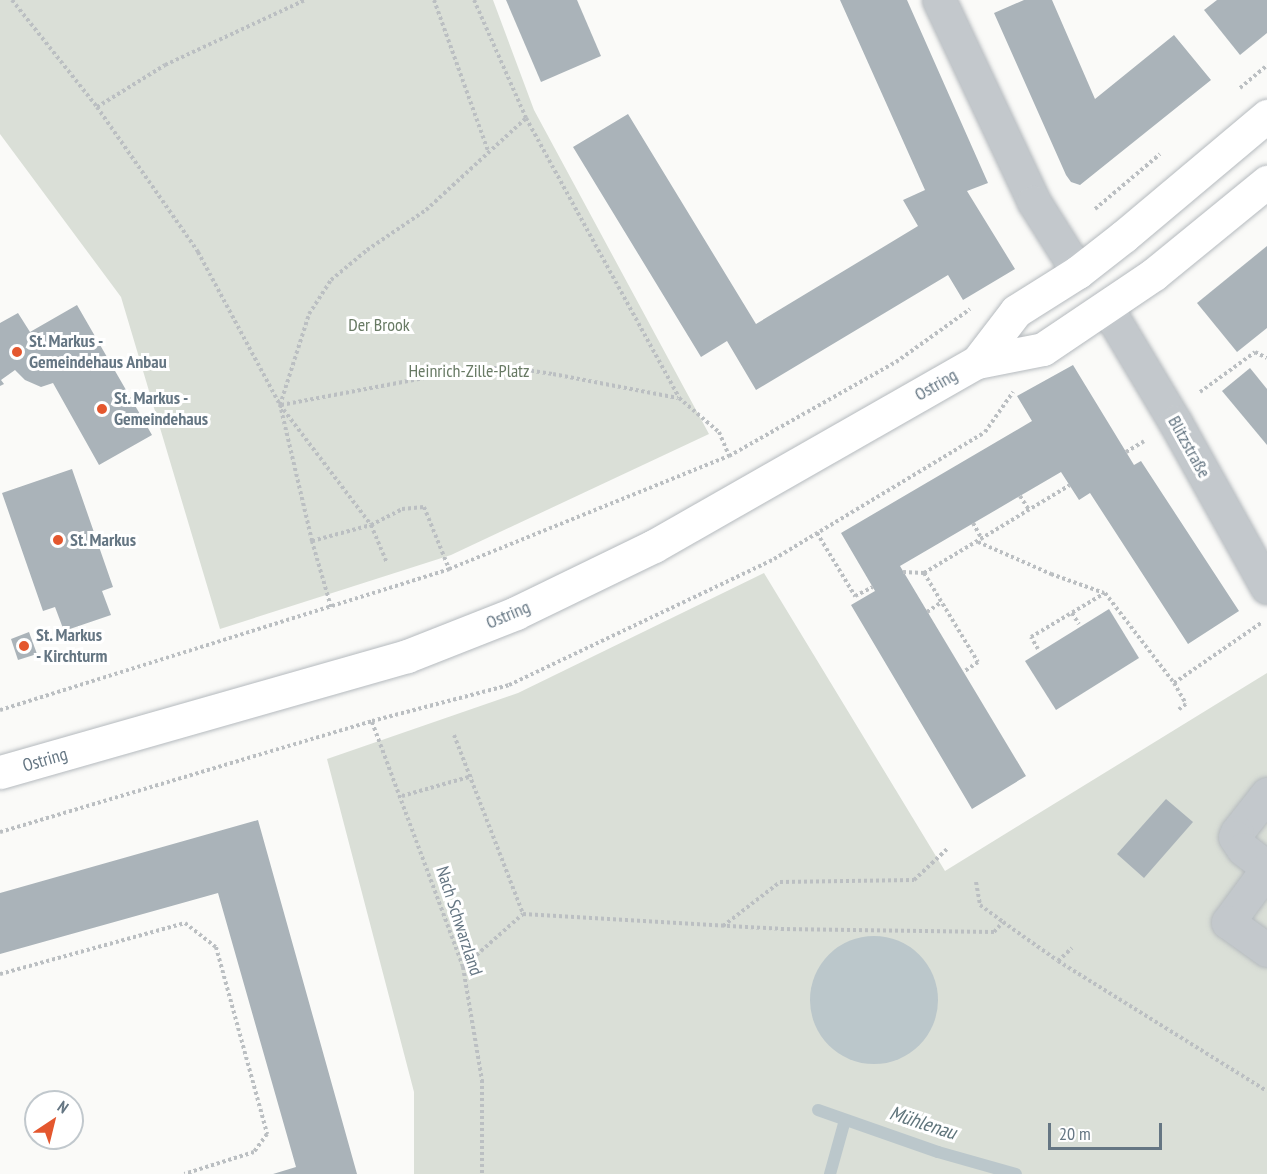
<!DOCTYPE html>
<html>
<head>
<meta charset="utf-8">
<style>
	body { margin:0 }
	#map { position:relative; width:1267px; height:1174px; overflow:hidden; background:#fafaf8; font-family:"PT Sans Narrow",sans-serif }
	div>[style] { position:absolute }
	[style*='--x'] { left:calc(var(--x)*1px); top:calc(var(--y)*1px); width:calc(var(--w)*1px); rotate:calc(var(--a)*1deg) }
	.green>* { inset:0; background:#dadfd7 }
	.water>* { inset:0; background:#bbc7cb }
	.round { border-radius:50% }
	.stream>* { height:12px; margin:-6px; padding:0 6px; transform-origin:6px; border-radius:6px; background:#bbc7cb }
	.building>* { inset:0; background:#aab3b9 }
	.path>* { height:4px; margin-top:-2px; transform-origin:0; background:repeating-linear-gradient(90deg,#bbbfc2 0 3px,transparent 0 6px) }
	.roads { filter:drop-shadow(0 0 2px #b5babe) drop-shadow(0 0 2px #b5babe) }
	.minor>* { height:33px; margin:-16.5px; padding:0 16.5px; transform-origin:16.5px; border-radius:16.5px; background:#c3c8cc }
	.major>* { height:33px; margin:-16.5px; padding:0 16.5px; transform-origin:16.5px; border-radius:16.5px; background:#fff }
	.dots>* { width:16px; height:16px; translate:-50% -50%; box-sizing:border-box; border:3px solid #fff; border-radius:50% }
	span { translate:-50% -50%; white-space:nowrap; text-align:center; line-height:1.15; -webkit-text-stroke:6px #fff; paint-order:stroke }
	.park-label { font-size:18px; color:#687a64 }
	.poi-label { font-size:18px; color:#657683; font-weight:700 }
	.left { translate:0 -50%; text-align:left }
	.street-label { font-size:18px; color:#657683 }
	.water-label { font-size:20px; color:#60757c; font-style:italic }
	.north { position:absolute; left:24px; top:1090px; width:60px; height:60px; box-sizing:border-box; background:#fff; border:2px solid #c1c8cd; border-radius:50%; rotate:35deg; font-size:16px; font-weight:700; line-height:24px; text-align:center; color:#657683 }
	.north::after { content:''; display:block; margin:auto; width:21px; height:27px; background:#e4572e; clip-path:polygon(50% 0,100% 100%,50% 72%,0 100%) }
	.scale { position:absolute; left:1048px; top:1123px; width:114px; height:27px; box-sizing:border-box; border:3px solid #657683; border-top:0; padding-left:8px; font-size:18px; line-height:21px; white-space:nowrap; color:#657683; -webkit-text-stroke:4px #fff; paint-order:stroke }
</style>
</head>
<body>
<div id="map">
	<div class="green">
		<i style="clip-path:polygon(0 0,493px 0,534px 110px,709px 434px,451px 555px,220px 629px,121px 297px,0 134px)"></i>
		<i style="clip-path:polygon(764px 573px,945px 871px,1267px 673px,1267px 1174px,414px 1174px,414px 1092px,327px 759px,518px 693px)"></i>
	</div>
	<div class="water">
		<i class="round" style="left:810px;top:936px;width:128px;height:128px"></i>
	</div>
	<div class="stream">
		<i style="--x:818;--y:1110;--w:127;--a:19.3"></i>
		<i style="--x:938;--y:1152;--w:81;--a:15.8"></i>
		<i style="--x:830;--y:1174;--w:56;--a:-74.5"></i>
	</div>
	<div class="building">
		<i style="clip-path:polygon(506px 0,577px 0,601px 56px,541px 82px)"></i>
		<i style="clip-path:polygon(840px 0,907px 0,988px 183px,967px 191px,1015px 269px,963px 300px,948px 275px,756px 390px,727px 341px,701px 357px,573px 147px,628px 114px,756px 324px,918px 226px,903px 200px,925px 190px)"></i>
		<i style="clip-path:polygon(1024px 0,1052px 0,1095px 99px,1174px 35px,1211px 80px,1080px 185px,1071px 182px,1066px 175px,994px 13px)"></i>
		<i style="clip-path:polygon(1217px 0,1267px 0,1267px 33px,1240px 55px,1204px 10px)"></i>
		<i style="clip-path:polygon(1267px 246px,1267px 328px,1237px 352px,1197px 303px)"></i>
		<i style="clip-path:polygon(77px 305px,152px 435px,99px 465px,53px 383px,41px 387px,25px 380px,15px 370px,1px 380px,4px 384px,0 386px,0 323px,18px 313px,30px 332px)"></i>
		<i style="clip-path:polygon(1073px 365px,1134px 465px,1141px 461px,1239px 611px,1188px 644px,1090px 493px,1079px 500px,1061px 472px,900px 566px,1026px 776px,972px 809px,851px 605px,875px 591px,841px 533px,1032px 421px,1017px 396px)"></i>
		<i style="clip-path:polygon(1250px 368px,1267px 389px,1267px 445px,1222px 391px)"></i>
		<i style="clip-path:polygon(72px 469px,113px 587px,102px 591px,111px 615px,64px 631px,55px 607px,43px 611px,2px 493px)"></i>
		<i style="clip-path:polygon(1109px 609px,1139px 658px,1056px 710px,1025px 661px)"></i>
		<i style="clip-path:polygon(29px 632px,37px 654px,18px 660px,11px 639px)"></i>
		<i style="clip-path:polygon(1166px 799px,1193px 822px,1144px 878px,1117px 854px)"></i>
		<i style="clip-path:polygon(258px 820px,357px 1174px,273px 1174px,296px 1167px,218px 893px,0 954px,0 893px)"></i>
	</div>
	<div class="path">
		<i style="--x:12;--y:0;--w:137;--a:51.5"></i>
		<i style="--x:97;--y:107;--w:177;--a:55.1"></i>
		<i style="--x:198;--y:252;--w:174;--a:61.8"></i>
		<i style="--x:280;--y:405;--w:151;--a:52.8"></i>
		<i style="--x:371;--y:525;--w:41;--a:67.2"></i>
		<i style="--x:434;--y:0;--w:160;--a:70.3"></i>
		<i style="--x:474;--y:0;--w:129;--a:66.2"></i>
		<i style="--x:526;--y:118;--w:319;--a:61.3"></i>
		<i style="--x:679;--y:398;--w:52;--a:40.4"></i>
		<i style="--x:719;--y:432;--w:26;--a:67"></i>
		<i style="--x:1240;--y:88;--w:35;--a:-40"></i>
		<i style="--x:97;--y:107;--w:80;--a:-31.7"></i>
		<i style="--x:165;--y:65;--w:154;--a:-24.9"></i>
		<i style="--x:1095;--y:209;--w:85;--a:-40.2"></i>
		<i style="--x:1200;--y:392;--w:68;--a:-36"></i>
		<i style="--x:1255;--y:352;--w:13;--a:27"></i>
		<i style="--x:281;--y:405;--w:198;--a:-10.7"></i>
		<i style="--x:476;--y:368;--w:37;--a:0"></i>
		<i style="--x:513;--y:368;--w:40;--a:8.5"></i>
		<i style="--x:553;--y:374;--w:127;--a:10.9"></i>
		<i style="--x:1126;--y:452;--w:21;--a:-31"></i>
		<i style="--x:1020;--y:496;--w:17;--a:57"></i>
		<i style="--x:973;--y:523;--w:18;--a:61"></i>
		<i style="--x:817;--y:533;--w:74;--a:58.9"></i>
		<i style="--x:855;--y:596;--w:20;--a:-27"></i>
		<i style="--x:312;--y:541;--w:61;--a:-15.2"></i>
		<i style="--x:371;--y:525;--w:35;--a:-27"></i>
		<i style="--x:402;--y:509;--w:22;--a:-5"></i>
		<i style="--x:424;--y:507;--w:67;--a:68"></i>
		<i style="--x:978;--y:542;--w:80;--a:23.7"></i>
		<i style="--x:1051;--y:574;--w:56;--a:19.7"></i>
		<i style="--x:903;--y:572;--w:21;--a:3"></i>
		<i style="--x:924;--y:573;--w:170;--a:-31.1"></i>
		<i style="--x:924;--y:573;--w:104;--a:58.8"></i>
		<i style="--x:978;--y:662;--w:18;--a:146"></i>
		<i style="--x:331;--y:607;--w:69;--a:-106.1"></i>
		<i style="--x:312;--y:541;--w:140;--a:-103.2"></i>
		<i style="--x:280;--y:405;--w:96;--a:-72.3"></i>
		<i style="--x:309;--y:314;--w:40;--a:-57.1"></i>
		<i style="--x:331;--y:280;--w:47;--a:-39.8"></i>
		<i style="--x:367;--y:250;--w:71;--a:-34.1"></i>
		<i style="--x:426;--y:210;--w:136;--a:-42.6"></i>
		<i style="--x:927;--y:612;--w:18;--a:-34"></i>
		<i style="--x:1072;--y:613;--w:13;--a:58"></i>
		<i style="--x:1038;--y:649;--w:14;--a:-120"></i>
		<i style="--x:1031;--y:637;--w:86;--a:-30.7"></i>
		<i style="--x:1105;--y:593;--w:113;--a:52.5"></i>
		<i style="--x:1174;--y:683;--w:24;--a:60"></i>
		<i style="--x:1186;--y:704;--w:10;--a:143"></i>
		<i style="--x:1174;--y:683;--w:106;--a:-34.6"></i>
		<i style="--x:0;--y:710;--w:471;--a:-17.4"></i>
		<i style="--x:449;--y:569;--w:302;--a:-22"></i>
		<i style="--x:729;--y:456;--w:192;--a:-29.4"></i>
		<i style="--x:896;--y:362;--w:91;--a:-35.6"></i>
		<i style="--x:372;--y:722;--w:261;--a:69.6"></i>
		<i style="--x:463;--y:967;--w:115;--a:80.5"></i>
		<i style="--x:482;--y:1080;--w:94;--a:90"></i>
		<i style="--x:454;--y:735;--w:192;--a:68.9"></i>
		<i style="--x:402;--y:796;--w:73;--a:-15.9"></i>
		<i style="--x:0;--y:832;--w:388;--a:-16.6"></i>
		<i style="--x:372;--y:721;--w:142;--a:-14.7"></i>
		<i style="--x:509;--y:685;--w:293;--a:-25.4"></i>
		<i style="--x:774;--y:559;--w:246;--a:-31"></i>
		<i style="--x:985;--y:432;--w:49;--a:-55"></i>
		<i style="--x:976;--y:882;--w:23;--a:80"></i>
		<i style="--x:980;--y:905;--w:29;--a:36"></i>
		<i style="--x:1003;--y:922;--w:67;--a:35.3"></i>
		<i style="--x:1058;--y:961;--w:246;--a:31.9"></i>
		<i style="--x:723;--y:926;--w:72;--a:-37.7"></i>
		<i style="--x:780;--y:882;--w:134;--a:-0.9"></i>
		<i style="--x:914;--y:880;--w:45;--a:-43.2"></i>
		<i style="--x:1058;--y:961;--w:19;--a:-43"></i>
		<i style="--x:463;--y:967;--w:80;--a:-41.5"></i>
		<i style="--x:523;--y:914;--w:258;--a:3.3"></i>
		<i style="--x:781;--y:929;--w:213;--a:0.8"></i>
		<i style="--x:994;--y:932;--w:13;--a:-48"></i>
		<i style="--x:0;--y:974;--w:192;--a:-15.4"></i>
		<i style="--x:185;--y:923;--w:39;--a:38"></i>
		<i style="--x:216;--y:947;--w:194;--a:74.7"></i>
		<i style="--x:267;--y:1134;--w:22;--a:126"></i>
		<i style="--x:254;--y:1152;--w:73;--a:162.6"></i>
	</div>
	<div class="roads">
		<div class="minor">
			<i style="--x:939;--y:0;--w:223;--a:64.8"></i>
			<i style="--x:1034;--y:202;--w:83;--a:57.8"></i>
			<i style="--x:1107;--y:308;--w:133;--a:59.2"></i>
			<i style="--x:1175;--y:422;--w:189;--a:60.9"></i>
			<i style="--x:1267;--y:794;--w:48;--a:128.3"></i>
			<i style="--x:1237;--y:832;--w:5;--a:112"></i>
			<i style="--x:1235;--y:837;--w:14;--a:56"></i>
			<i style="--x:1243;--y:849;--w:30;--a:37"></i>
			<i style="--x:1267;--y:869;--w:66;--a:126.3"></i>
			<i style="--x:1228;--y:922;--w:48;--a:35.7"></i>
		</div>
		<div class="major">
			<i style="--x:977;--y:362;--w:64;--a:-52.6"></i>
			<i style="--x:1016;--y:311;--w:73;--a:-32.2"></i>
			<i style="--x:1078;--y:272;--w:58;--a:-38"></i>
			<i style="--x:1124;--y:236;--w:187;--a:-40"></i>
			<i style="--x:0;--y:772;--w:423;--a:-15.9"></i>
			<i style="--x:407;--y:656;--w:117;--a:-21.5"></i>
			<i style="--x:516;--y:613;--w:153;--a:-25.9"></i>
			<i style="--x:654;--y:546;--w:372;--a:-29.7"></i>
			<i style="--x:977;--y:362;--w:67;--a:-11.1"></i>
			<i style="--x:1043;--y:349;--w:134;--a:-34"></i>
			<i style="--x:1154;--y:274;--w:146;--a:-39.2"></i>
		</div>
	</div>
	<div class="dots">
		<i style="left:17px;top:352px;background:#e4572e"></i>
		<i style="left:102px;top:409px;background:#e4572e"></i>
		<i style="left:58px;top:540px;background:#e4572e"></i>
		<i style="left:24px;top:646px;background:#e4572e"></i>
	</div>
	<div class="park-label">
		<span style="left:379px;top:325px">Der Brook</span>
		<span style="left:469px;top:371px">Heinrich-Zille-Platz</span>
	</div>
	<div class="poi-label">
		<span class="left" style="left:29px;top:352px">St. Markus -<br>Gemeindehaus Anbau</span>
		<span class="left" style="left:114px;top:409px">St. Markus -<br>Gemeindehaus</span>
		<span class="left" style="left:70px;top:540px">St. Markus</span>
		<span class="left" style="left:36px;top:646px">St. Markus<br>- Kirchturm</span>
	</div>
	<div class="street-label">
		<span style="left:936px;top:385px;rotate:-30deg">Ostring</span>
		<span style="left:1189px;top:447px;rotate:61deg">Blitzstraße</span>
		<span style="left:508px;top:615px;rotate:-23deg">Ostring</span>
		<span style="left:45px;top:760px;rotate:-16deg">Ostring</span>
		<span style="left:459px;top:921px;rotate:72deg">Nach Schwarzland</span>
	</div>
	<div class="water-label">
		<span style="left:923px;top:1123px;rotate:18deg">Mühlenau</span>
	</div>
	<div class="north">N</div>
	<div class="scale">20 m</div>
</div>
</body>
</html>
